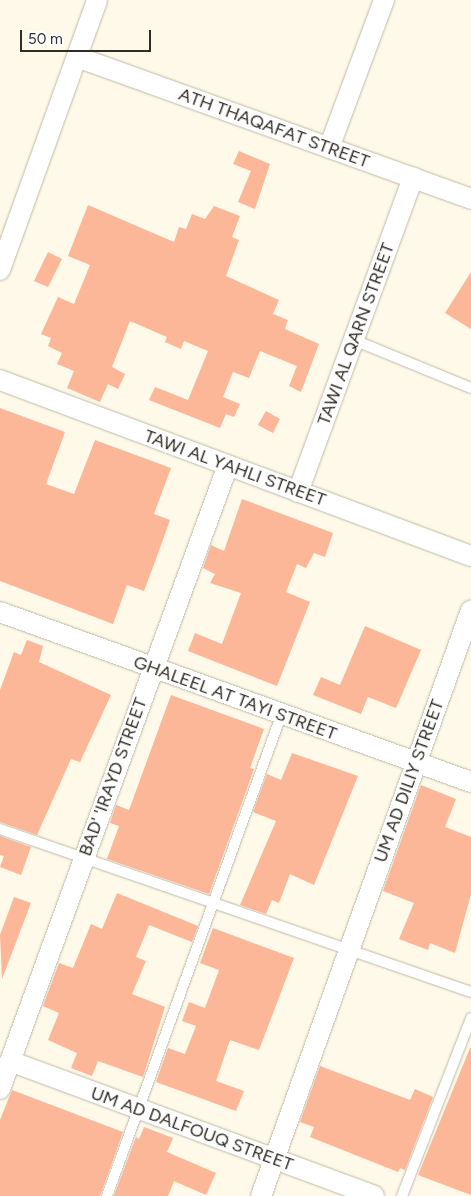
<!DOCTYPE html>
<html>
<head>
<meta charset="utf-8">
<style>
	body { margin:0 }
	#map { position:relative; width:471px; height:1196px; overflow:hidden; background:#fef9e9; font-family:Figtree,sans-serif }
	div>[style] { position:absolute }
	[style*='--x'] { left:calc(var(--x)*1px); top:calc(var(--y)*1px); width:calc(var(--w)*1px); rotate:calc(var(--a)*1deg) }
	.building>* { inset:0; background:#fcb698 }
	.roads { filter:drop-shadow(0 0 1px #c0baa8) drop-shadow(0 0 1px #c0baa8) }
	.lane>* { height:10px; margin:-5px; padding:0 5px; transform-origin:5px; border-radius:5px; background:#fff }
	.street>* { height:20px; margin:-10px; padding:0 10px; transform-origin:10px; border-radius:10px; background:#fff }
	span { translate:-50% -50%; white-space:nowrap; text-align:center; line-height:1.15; -webkit-text-stroke:4.5px #fff; paint-order:stroke }
	.street-label { font-size:18px; color:#302d26 }
	.scale { position:absolute; left:20px; top:30px; width:131px; height:22px; box-sizing:border-box; border:2px solid #302d26; border-top:0; padding-left:6px; font-size:15px; line-height:18px; white-space:nowrap; color:#302d26; -webkit-text-stroke:4px #fff; paint-order:stroke }
</style>
</head>
<body>
<div id="map">
	<div class="building">
		<i style="clip-path:polygon(239px 151px,270px 164px,255px 209px,238px 202px,251px 171px,233px 164px)"></i>
		<i style="clip-path:polygon(88px 205px,174px 242px,179px 227px,186px 229px,192px 214px,205px 219px,214px 206px,240px 216px,232px 237px,239px 240px,226px 276px,279px 300px,273px 314px,288px 320px,285px 329px,319px 344px,301px 392px,289px 386px,297px 366px,260px 351px,249px 378px,233px 372px,223px 397px,240px 404px,234px 417px,226px 414px,220px 428px,149px 400px,155px 387px,188px 400px,208px 351px,184px 341px,181px 349px,165px 342px,167px 337px,130px 321px,112px 367px,125px 374px,118px 389px,108px 384px,100px 402px,67px 388px,74px 371px,57px 364px,62px 353px,48px 346px,51px 338px,41px 334px,58px 297px,74px 304px,90px 265px,68px 256px)"></i>
		<i style="clip-path:polygon(48px 252px,62px 259px,48px 287px,34px 281px)"></i>
		<i style="clip-path:polygon(471px 272px,471px 329px,445px 313px)"></i>
		<i style="clip-path:polygon(0 408px,65px 432px,46px 484px,74px 494px,95px 440px,171px 468px,154px 514px,170px 520px,156px 559px,144px 591px,127px 585px,113px 624px,0 581px)"></i>
		<i style="clip-path:polygon(266px 411px,280px 419px,273px 433px,258px 425px)"></i>
		<i style="clip-path:polygon(242px 499px,333px 533px,325px 557px,314px 553px,306px 568px,297px 564px,286px 592px,310px 602px,277px 686px,188px 651px,195px 633px,222px 644px,241px 593px,210px 583px,215px 574px,203px 568px,211px 545px,224px 551px)"></i>
		<i style="clip-path:polygon(365px 626px,421px 650px,396px 708px,368px 697px,361px 714px,313px 695px,321px 677px,340px 685px)"></i>
		<i style="clip-path:polygon(27px 640px,43px 646px,39px 662px,111px 695px,80px 762px,71px 759px,37px 835px,0 822px,0 690px,14px 652px,21px 655px)"></i>
		<i style="clip-path:polygon(171px 695px,264px 729px,250px 768px,254px 769px,209px 894px,107px 859px,119px 826px,110px 823px,116px 805px,129px 810px)"></i>
		<i style="clip-path:polygon(292px 753px,358px 776px,314px 885px,290px 874px,279px 903px,272px 900px,266px 914px,240px 905px,276px 821px,253px 812px,267px 774px,281px 780px)"></i>
		<i style="clip-path:polygon(421px 785px,456px 799px,445px 827px,471px 837px,471px 894px,455px 953px,430px 943px,428px 950px,399px 939px,414px 903px,383px 891px)"></i>
		<i style="clip-path:polygon(0 836px,31px 847px,21px 875px,0 867px,4px 856px,0 855px)"></i>
		<i style="clip-path:polygon(117px 893px,198px 926px,192px 942px,149px 925px,136px 957px,146px 961px,132px 994px,165px 1007px,143px 1077px,98px 1061px,92px 1076px,71px 1068px,77px 1053px,48px 1040px,59px 1013px,43px 1006px,59px 963px,73px 968px,91px 924px,102px 929px)"></i>
		<i style="clip-path:polygon(14px 897px,31px 903px,2px 979px,0 935px)"></i>
		<i style="clip-path:polygon(213px 928px,294px 958px,259px 1050px,230px 1040px,216px 1081px,244px 1091px,236px 1111px,156px 1082px,168px 1048px,185px 1054px,196px 1026px,182px 1021px,189px 1002px,205px 1008px,219px 970px,200px 963px)"></i>
		<i style="clip-path:polygon(470px 1048px,471px 1048px,471px 1195px,418px 1175px)"></i>
		<i style="clip-path:polygon(320px 1066px,410px 1100px,415px 1089px,433px 1097px,405px 1170px,400px 1168px,398px 1172px,310px 1137px,314px 1127px,300px 1122px)"></i>
		<i style="clip-path:polygon(12px 1090px,123px 1132px,100px 1196px,0 1196px,0 1120px)"></i>
		<i style="clip-path:polygon(144px 1127px,173px 1138px,167px 1152px,216px 1173px,206px 1195px,174px 1181px,168px 1196px,114px 1196px,136px 1137px,139px 1139px)"></i>
	</div>
	<div class="roads">
		<div class="lane">
			<i style="--x:354;--y:340;--w:126;--a:22.3"></i>
			<i style="--x:0;--y:829;--w:498;--a:19.1"></i>
			<i style="--x:107;--y:1196;--w:514;--a:-70.08"></i>
			<i style="--x:402;--y:1196;--w:191;--a:-68.8"></i>
		</div>
		<div class="street">
			<i style="--x:77;--y:57;--w:419;--a:19.8"></i>
			<i style="--x:329;--y:148;--w:158;--a:-69.6"></i>
			<i style="--x:0;--y:270;--w:287;--a:-70.2"></i>
			<i style="--x:0;--y:380;--w:503;--a:20.49"></i>
			<i style="--x:298;--y:492;--w:335;--a:-69.9"></i>
			<i style="--x:0;--y:612;--w:501;--a:19.85"></i>
			<i style="--x:10;--y:1061;--w:388;--a:20.3"></i>
			<i style="--x:0;--y:1089;--w:664;--a:-69.93"></i>
			<i style="--x:261;--y:1196;--w:622;--a:-70.28"></i>
		</div>
	</div>
	<div class="street-label">
		<span style="left:274px;top:128px;rotate:20deg">ATH THAQAFAT STREET</span>
		<span style="left:356px;top:334px;rotate:-70deg">TAWI AL QARN STREET</span>
		<span style="left:235px;top:468px;rotate:20deg">TAWI AL YAHLI STREET</span>
		<span style="left:235px;top:698px;rotate:20deg">GHALEEL AT TAYI STREET</span>
		<span style="left:113px;top:777px;rotate:-70deg">BAD' 'IRAYD STREET</span>
		<span style="left:409px;top:781px;rotate:-70deg">UM AD DILIY STREET</span>
		<span style="left:192px;top:1129px;rotate:20deg">UM AD DALFOUQ STREET</span>
	</div>
	<div class="scale">50 m</div>
</div>
</body>
</html>
